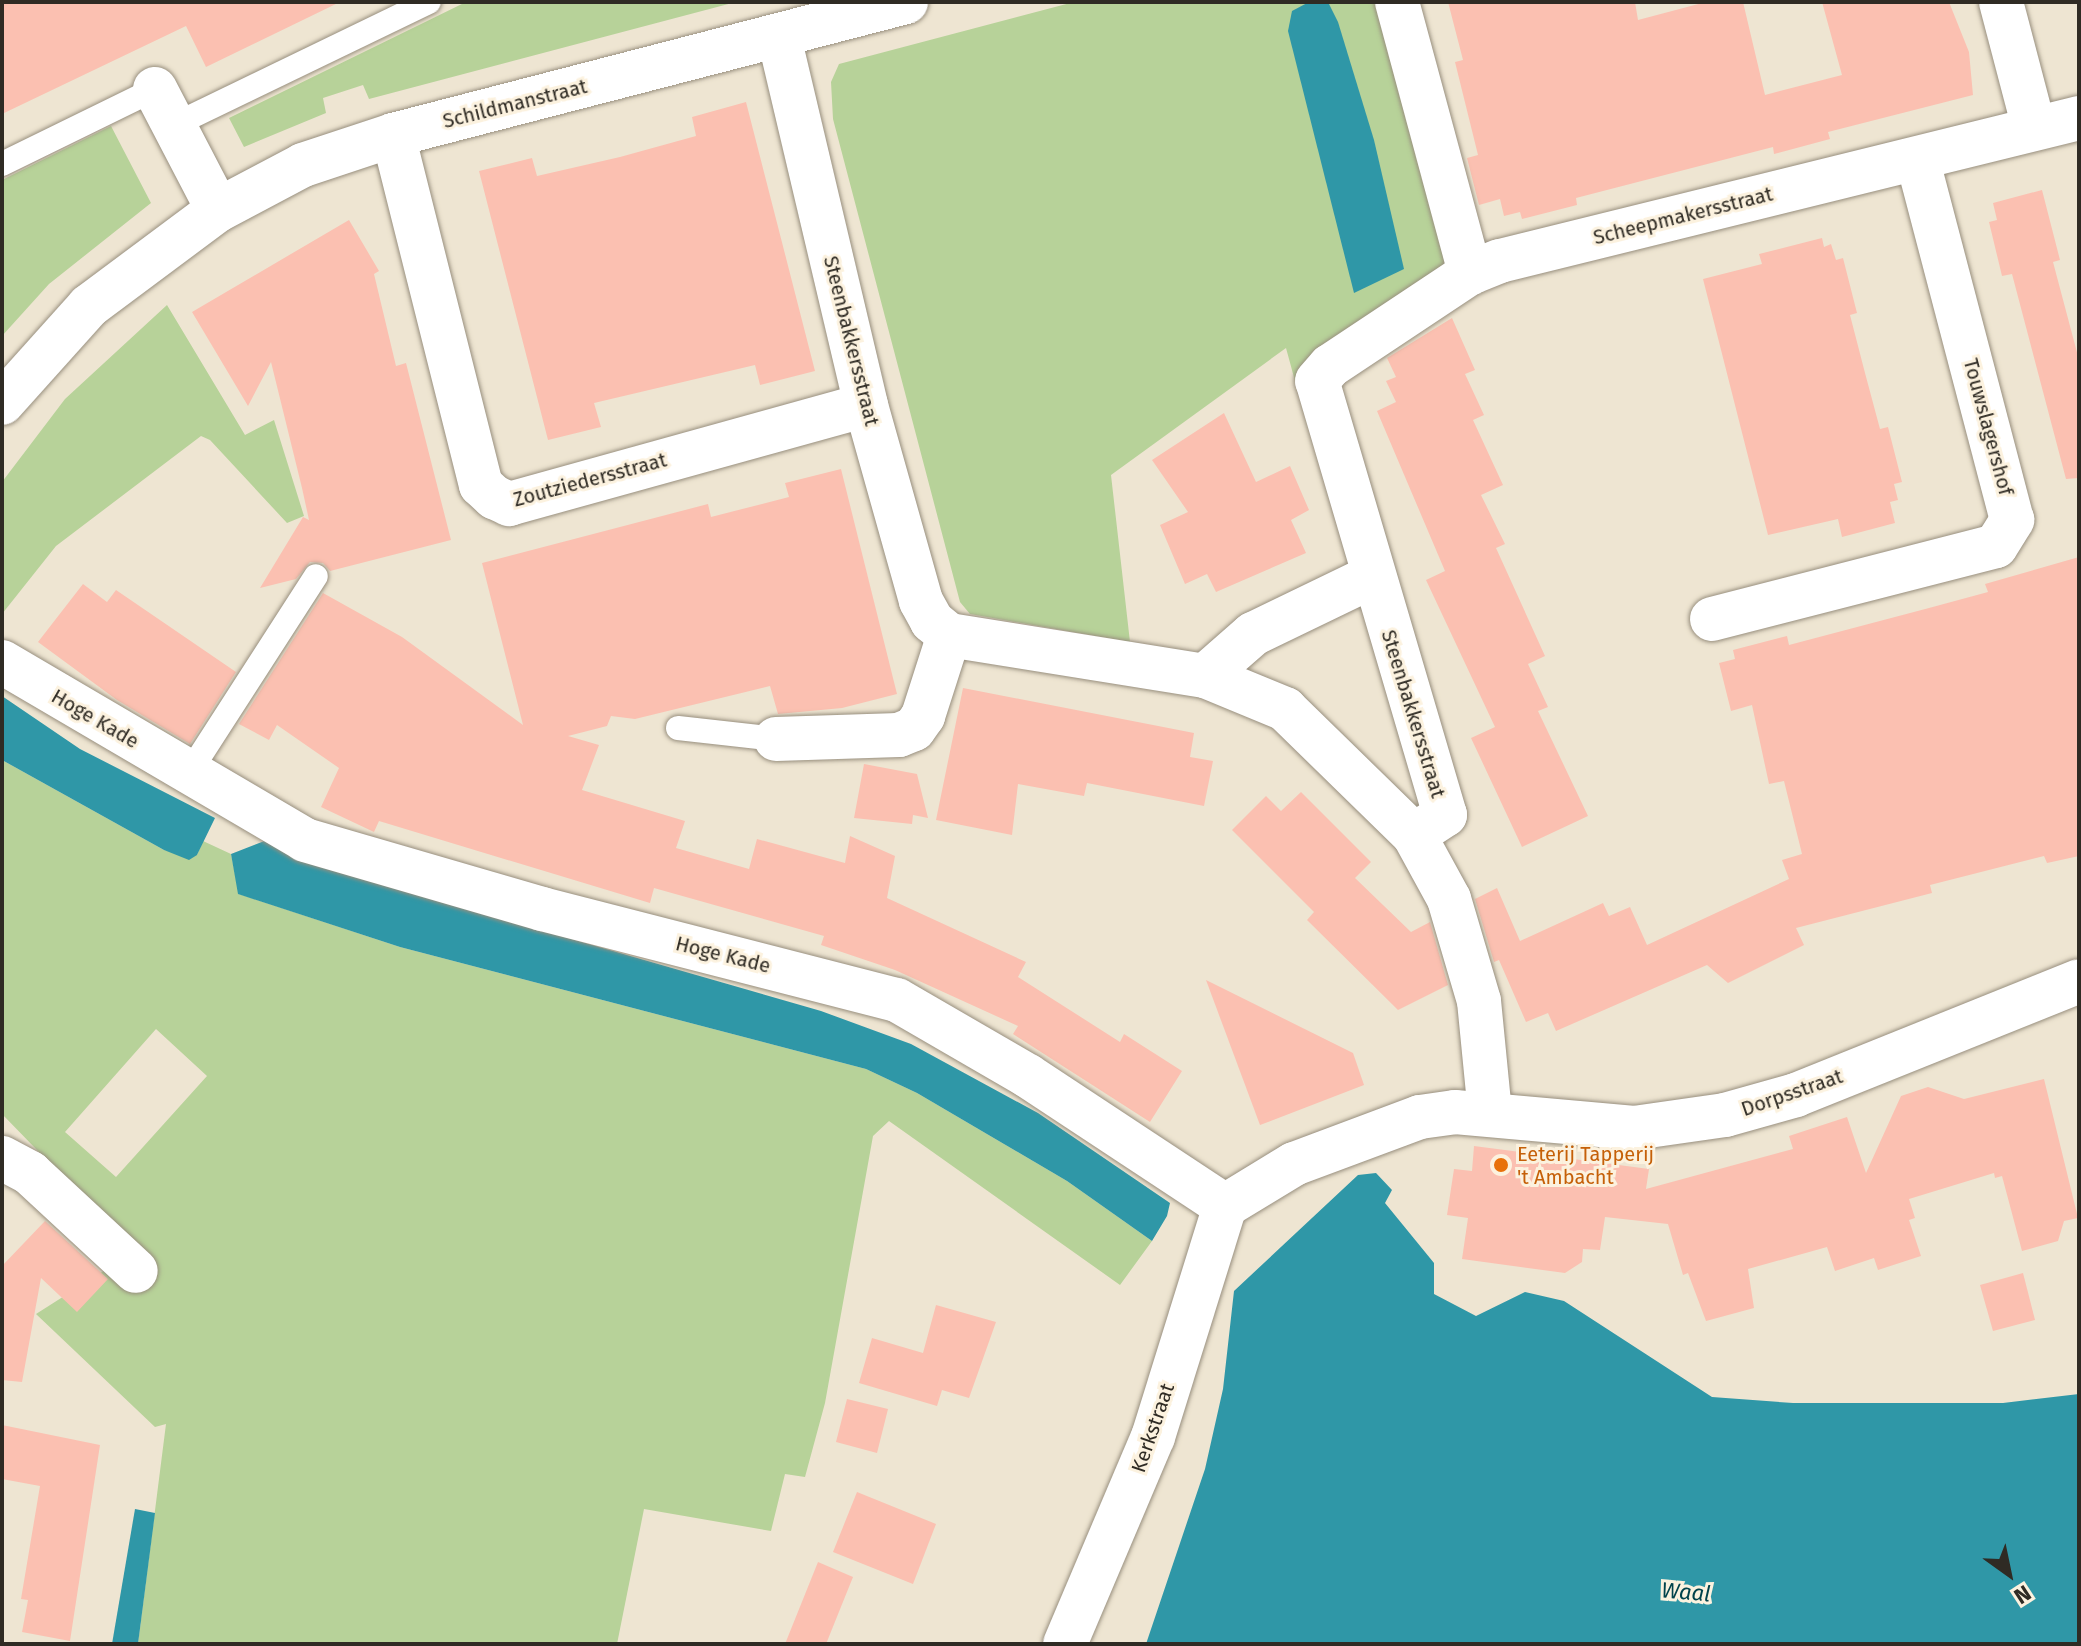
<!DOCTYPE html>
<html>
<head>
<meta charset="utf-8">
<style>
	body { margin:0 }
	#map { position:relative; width:2081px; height:1646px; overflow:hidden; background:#eee5d2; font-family:"Fira Sans",sans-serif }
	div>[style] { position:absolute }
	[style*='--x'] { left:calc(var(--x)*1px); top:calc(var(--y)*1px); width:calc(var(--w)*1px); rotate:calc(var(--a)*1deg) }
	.green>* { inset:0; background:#b7d299 }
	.water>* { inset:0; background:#2f97a7 }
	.building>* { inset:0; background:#fbc0b1 }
	.roads { filter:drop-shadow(0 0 2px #988f7e) drop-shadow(0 0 2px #988f7e) }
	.lane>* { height:24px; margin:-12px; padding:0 12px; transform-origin:12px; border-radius:12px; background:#fff }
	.street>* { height:44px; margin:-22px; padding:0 22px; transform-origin:22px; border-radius:22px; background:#fff }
	.secondary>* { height:44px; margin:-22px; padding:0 22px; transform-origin:22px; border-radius:22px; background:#fff }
	.dots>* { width:22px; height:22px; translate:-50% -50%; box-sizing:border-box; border:4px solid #fcf2df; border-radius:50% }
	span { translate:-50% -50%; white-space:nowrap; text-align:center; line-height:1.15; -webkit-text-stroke:6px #fcf2df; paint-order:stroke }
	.street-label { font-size:20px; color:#2f2b24 }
	.food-label { font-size:20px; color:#c56008 }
	.left { translate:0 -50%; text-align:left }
	.water-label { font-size:22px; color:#02424b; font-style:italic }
	.frame { position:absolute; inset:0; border:4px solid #2f2b24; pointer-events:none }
	.north { position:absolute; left:1969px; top:1534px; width:80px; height:80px; -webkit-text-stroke:6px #fcf2df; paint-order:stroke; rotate:147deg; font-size:22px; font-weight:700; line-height:32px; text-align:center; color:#2f2b24 }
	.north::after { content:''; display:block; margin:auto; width:28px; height:36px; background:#2f2b24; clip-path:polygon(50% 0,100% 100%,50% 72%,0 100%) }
</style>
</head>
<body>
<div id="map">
	<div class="green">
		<i style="clip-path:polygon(466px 2px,736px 2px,369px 99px,363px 85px,323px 98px,326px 113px,244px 147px,229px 118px)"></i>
		<i style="clip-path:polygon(1074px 2px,1386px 2px,1459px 270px,1295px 381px,1286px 348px,1111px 475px,1130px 642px,970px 614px,960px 602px,833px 119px,831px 82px,839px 64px)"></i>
		<i style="clip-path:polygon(111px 126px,151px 203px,49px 284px,2px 336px,2px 180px)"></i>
		<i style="clip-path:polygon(167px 305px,245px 435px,274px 420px,304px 516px,287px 523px,210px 440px,201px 436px,56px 546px,2px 614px,2px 482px,65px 399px)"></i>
		<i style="clip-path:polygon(evenodd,2px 760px,164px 850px,197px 855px,203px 841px,231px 854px,239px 894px,400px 947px,866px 1069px,917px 1093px,1067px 1181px,1152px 1241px,1120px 1285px,889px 1121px,873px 1136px,825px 1403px,805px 1477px,785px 1474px,771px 1531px,644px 1509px,617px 1644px,138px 1644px,166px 1424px,155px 1427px,36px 1314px,135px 1251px,2px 1114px,2px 760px,156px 1029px,207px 1076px,116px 1177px,65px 1132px,156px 1029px)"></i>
	</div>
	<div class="water">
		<i style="clip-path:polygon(1309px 2px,1329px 4px,1338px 22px,1374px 140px,1404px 269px,1354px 293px,1288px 31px,1292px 11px)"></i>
		<i style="clip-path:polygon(2px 696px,80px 749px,215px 818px,197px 855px,189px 860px,164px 850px,2px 760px)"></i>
		<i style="clip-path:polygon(267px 840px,384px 885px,821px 1011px,911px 1044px,1038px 1113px,1170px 1203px,1167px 1216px,1152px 1241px,1067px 1181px,917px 1093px,866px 1069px,400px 947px,238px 894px,231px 854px)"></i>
		<i style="clip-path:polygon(1376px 1173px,1392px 1190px,1385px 1203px,1434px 1263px,1434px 1294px,1476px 1316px,1525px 1292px,1564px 1301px,1712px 1397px,1793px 1403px,2003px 1403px,2079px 1394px,2079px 1644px,1146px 1644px,1205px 1469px,1223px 1389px,1234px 1291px,1358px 1175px)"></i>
		<i style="clip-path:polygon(135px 1509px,155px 1513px,138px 1644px,112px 1644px)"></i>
	</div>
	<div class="building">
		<i style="clip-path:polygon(2px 2px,340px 2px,206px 67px,186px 26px,2px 114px)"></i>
		<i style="clip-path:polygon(1448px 2px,1635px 2px,1638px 20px,1706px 2px,1743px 2px,1765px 95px,1842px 75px,1822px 2px,1949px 2px,1969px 52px,1973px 95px,1828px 132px,1830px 139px,1774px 154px,1773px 147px,1576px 198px,1577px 205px,1522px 219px,1520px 212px,1504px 216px,1500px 199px,1479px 205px,1467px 158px,1478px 155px,1455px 62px,1463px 60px)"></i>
		<i style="clip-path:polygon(746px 102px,815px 371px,760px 385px,755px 365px,594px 403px,601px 427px,548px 440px,479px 171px,532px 158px,537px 176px,620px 157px,696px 136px,692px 117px)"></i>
		<i style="clip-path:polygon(2042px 190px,2060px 260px,2053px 262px,2079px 360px,2079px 478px,2066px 479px,2012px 274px,2002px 276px,1989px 222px,1997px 220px,1993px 203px)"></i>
		<i style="clip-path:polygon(349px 220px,379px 271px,374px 274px,396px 366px,406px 363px,451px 540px,330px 571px,323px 563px,310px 562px,296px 579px,260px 588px,303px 517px,309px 520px,302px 488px,271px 362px,248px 406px,192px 312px)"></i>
		<i style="clip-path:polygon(1822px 238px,1824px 247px,1831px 244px,1836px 260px,1843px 258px,1857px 313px,1850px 315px,1865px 373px,1880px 429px,1888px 427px,1902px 482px,1894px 484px,1898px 500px,1890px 502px,1895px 523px,1842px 537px,1838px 519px,1768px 535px,1703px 279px,1762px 264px,1759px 254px)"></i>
		<i style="clip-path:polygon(1452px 318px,1475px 370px,1465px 374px,1484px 415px,1473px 420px,1503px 485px,1481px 495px,1505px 544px,1496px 548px,1545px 656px,1528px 664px,1548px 707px,1538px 711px,1588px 816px,1522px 847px,1471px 738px,1495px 727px,1426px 580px,1445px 571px,1377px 411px,1396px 402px,1386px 381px,1396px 377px,1387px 358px)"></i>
		<i style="clip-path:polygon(1224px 413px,1256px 482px,1290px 466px,1309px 510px,1291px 520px,1306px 553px,1216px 592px,1207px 574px,1185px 584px,1160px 525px,1188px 512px,1152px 460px)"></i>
		<i style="clip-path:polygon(841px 469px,897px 694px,842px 708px,778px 714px,770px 686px,635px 719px,611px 716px,607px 726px,568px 736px,599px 745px,582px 790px,685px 821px,676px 848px,749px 869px,757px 839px,845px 863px,850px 836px,895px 856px,887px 898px,1026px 962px,1018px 977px,1120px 1042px,1124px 1034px,1182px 1071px,1150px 1122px,1013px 1034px,1018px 1026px,895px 970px,821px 945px,824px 936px,654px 888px,650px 903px,379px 821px,374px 832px,321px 807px,339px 768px,277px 725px,269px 740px,239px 724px,323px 593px,402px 637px,523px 725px,482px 563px,708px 504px,711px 517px,789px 497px,785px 483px)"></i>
		<i style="clip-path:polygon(2079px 557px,2079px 856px,2047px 863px,2044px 856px,1930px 885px,1932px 893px,1796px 928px,1804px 945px,1728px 983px,1707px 965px,1556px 1031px,1548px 1013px,1526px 1022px,1499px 960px,1494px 962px,1475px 899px,1497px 888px,1520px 941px,1603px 903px,1609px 916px,1630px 907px,1647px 945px,1789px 879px,1782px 860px,1802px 854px,1784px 781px,1769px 784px,1752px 705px,1731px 711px,1719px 663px,1735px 659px,1733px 650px,1787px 636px,1789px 645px,1929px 608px,1988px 592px,1985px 584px)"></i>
		<i style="clip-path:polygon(83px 584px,107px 602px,116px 590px,236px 672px,190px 744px,117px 700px,38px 642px)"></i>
		<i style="clip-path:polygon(963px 688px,1194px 733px,1190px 757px,1213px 761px,1204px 806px,1087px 783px,1084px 796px,1018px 784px,1012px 835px,936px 820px)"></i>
		<i style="clip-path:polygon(864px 764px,917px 774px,928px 818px,913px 815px,912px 824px,854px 818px)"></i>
		<i style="clip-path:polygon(1301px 792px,1371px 862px,1355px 878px,1411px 932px,1430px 922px,1448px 985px,1398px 1010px,1307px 920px,1314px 912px,1232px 830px,1266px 796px,1281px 811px)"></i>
		<i style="clip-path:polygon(1206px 980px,1353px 1053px,1364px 1085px,1260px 1125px)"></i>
		<i style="clip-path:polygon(2044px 1079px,2078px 1218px,2064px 1221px,2058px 1241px,2022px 1251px,2002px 1176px,1995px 1178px,1994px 1173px,1909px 1199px,1915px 1218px,1909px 1220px,1921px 1256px,1878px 1270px,1874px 1258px,1835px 1271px,1827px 1247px,1748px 1269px,1754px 1308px,1706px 1321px,1688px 1273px,1683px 1275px,1668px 1224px,1605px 1217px,1600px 1250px,1583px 1249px,1582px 1262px,1565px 1273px,1462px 1259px,1468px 1218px,1447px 1215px,1454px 1169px,1472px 1171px,1474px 1146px,1649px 1169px,1646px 1189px,1793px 1149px,1789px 1136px,1847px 1117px,1866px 1173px,1901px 1096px,1928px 1087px,1964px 1099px)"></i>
		<i style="clip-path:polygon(45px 1221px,108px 1279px,77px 1312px,41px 1278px,22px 1382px,2px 1380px,2px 1266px)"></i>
		<i style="clip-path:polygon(2023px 1273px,2035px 1320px,1993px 1331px,1980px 1285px)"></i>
		<i style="clip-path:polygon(936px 1305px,996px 1322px,969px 1398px,942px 1390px,937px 1406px,859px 1383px,872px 1338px,923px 1353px)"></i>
		<i style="clip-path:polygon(847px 1399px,888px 1409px,877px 1453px,836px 1442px)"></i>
		<i style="clip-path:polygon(2px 1425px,100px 1445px,70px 1641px,22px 1632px,28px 1600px,21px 1599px,40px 1486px,2px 1479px)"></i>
		<i style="clip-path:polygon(857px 1492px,936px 1524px,913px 1584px,833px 1552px)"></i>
		<i style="clip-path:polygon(818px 1562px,853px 1577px,826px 1644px,785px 1644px)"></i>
	</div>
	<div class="roads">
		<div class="lane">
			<i style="--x:174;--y:125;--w:283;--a:-25.8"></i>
			<i style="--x:2;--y:164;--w:170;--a:-26.1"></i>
			<i style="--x:678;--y:728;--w:99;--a:6.4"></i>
			<i style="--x:189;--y:773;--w:234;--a:-57.2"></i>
		</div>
		<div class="street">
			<i style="--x:1397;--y:2;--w:281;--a:74.9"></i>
			<i style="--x:2001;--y:2;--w:130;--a:75.3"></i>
			<i style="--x:155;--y:89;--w:136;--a:62.5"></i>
			<i style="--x:393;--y:135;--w:361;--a:75.9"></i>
			<i style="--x:481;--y:485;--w:18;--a:43"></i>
			<i style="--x:494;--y:497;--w:17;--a:25"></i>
			<i style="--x:509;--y:504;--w:370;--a:-15.5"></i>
			<i style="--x:2;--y:403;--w:130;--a:-48.1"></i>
			<i style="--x:89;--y:306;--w:161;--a:-36.7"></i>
			<i style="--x:218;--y:210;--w:96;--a:-27.9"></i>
			<i style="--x:303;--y:165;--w:95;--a:-18.4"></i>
			<i style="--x:393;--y:135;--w:530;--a:-14.53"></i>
			<i style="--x:1712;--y:619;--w:293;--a:-14.4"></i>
			<i style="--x:1996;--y:546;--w:31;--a:-58"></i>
			<i style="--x:2012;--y:520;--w:373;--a:-104.7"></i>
			<i style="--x:949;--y:635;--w:259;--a:9.1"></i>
			<i style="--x:1205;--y:676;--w:87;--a:22.4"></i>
			<i style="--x:1285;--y:709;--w:180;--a:44.3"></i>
			<i style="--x:1414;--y:835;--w:73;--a:61.3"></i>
			<i style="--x:1449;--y:899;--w:106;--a:73.6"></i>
			<i style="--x:1479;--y:1001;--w:114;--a:84.4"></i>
			<i style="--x:2;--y:662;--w:351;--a:30.4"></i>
			<i style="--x:305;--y:840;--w:247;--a:16.2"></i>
			<i style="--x:542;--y:909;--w:366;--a:14.4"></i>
			<i style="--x:897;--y:1000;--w:151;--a:30.1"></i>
			<i style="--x:1028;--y:1076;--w:236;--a:33.4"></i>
			<i style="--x:1205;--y:676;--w:64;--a:-41.2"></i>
			<i style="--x:1253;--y:634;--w:131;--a:-25.8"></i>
			<i style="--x:776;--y:739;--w:123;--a:-1.9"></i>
			<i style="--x:899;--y:735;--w:16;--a:-22"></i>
			<i style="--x:914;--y:729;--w:16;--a:-55"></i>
			<i style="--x:923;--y:716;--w:85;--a:-72.2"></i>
			<i style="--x:949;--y:635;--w:22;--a:-141"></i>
			<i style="--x:932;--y:621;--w:23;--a:-119"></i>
			<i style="--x:921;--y:601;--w:204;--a:-105.7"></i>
			<i style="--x:866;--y:405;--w:379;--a:-103.3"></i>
			<i style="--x:1414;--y:835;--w:37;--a:-33"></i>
			<i style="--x:1445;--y:815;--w:452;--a:-106.4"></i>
			<i style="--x:1317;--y:381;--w:20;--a:-49"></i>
			<i style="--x:1330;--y:366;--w:168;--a:-33.6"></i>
			<i style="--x:1470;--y:273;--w:32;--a:-22"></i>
			<i style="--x:1500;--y:261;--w:596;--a:-13.87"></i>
			<i style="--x:2;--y:1158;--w:32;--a:28"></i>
			<i style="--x:30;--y:1173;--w:144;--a:42.8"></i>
		</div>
		<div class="secondary">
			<i style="--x:1065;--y:1644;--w:225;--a:-67"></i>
			<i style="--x:1153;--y:1437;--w:242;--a:-72.7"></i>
			<i style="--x:1225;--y:1206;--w:81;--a:-31.3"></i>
			<i style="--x:1294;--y:1164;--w:134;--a:-20.5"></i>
			<i style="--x:1420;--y:1117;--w:35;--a:-8"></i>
			<i style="--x:1455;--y:1112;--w:180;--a:5.1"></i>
			<i style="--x:1634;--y:1128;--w:92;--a:-8.1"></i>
			<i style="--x:1725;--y:1115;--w:74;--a:-15.7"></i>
			<i style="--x:1796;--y:1095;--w:305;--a:-21.9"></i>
		</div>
	</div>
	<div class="dots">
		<i style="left:1501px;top:1165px;background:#e8710a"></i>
	</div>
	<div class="street-label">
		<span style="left:515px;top:104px;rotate:-14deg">Schildmanstraat</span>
		<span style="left:1683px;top:216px;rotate:-14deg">Scheepmakersstraat</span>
		<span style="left:851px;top:341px;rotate:76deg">Steenbakkersstraat</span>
		<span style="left:1988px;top:427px;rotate:75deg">Touwslagershof</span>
		<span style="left:590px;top:480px;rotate:-15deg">Zoutziedersstraat</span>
		<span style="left:1413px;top:714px;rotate:73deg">Steenbakkersstraat</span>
		<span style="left:95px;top:719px;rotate:30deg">Hoge Kade</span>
		<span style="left:723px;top:955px;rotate:14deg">Hoge Kade</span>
		<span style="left:1792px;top:1093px;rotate:-19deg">Dorpsstraat</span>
		<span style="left:1153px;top:1428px;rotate:-71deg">Kerkstraat</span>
	</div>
	<div class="food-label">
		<span class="left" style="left:1517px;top:1166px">Eeterij Tapperij<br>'t Ambacht</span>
	</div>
	<div class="water-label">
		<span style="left:1686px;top:1592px;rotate:5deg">Waal</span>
	</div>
	<div class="frame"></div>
	<div class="north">N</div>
</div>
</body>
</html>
